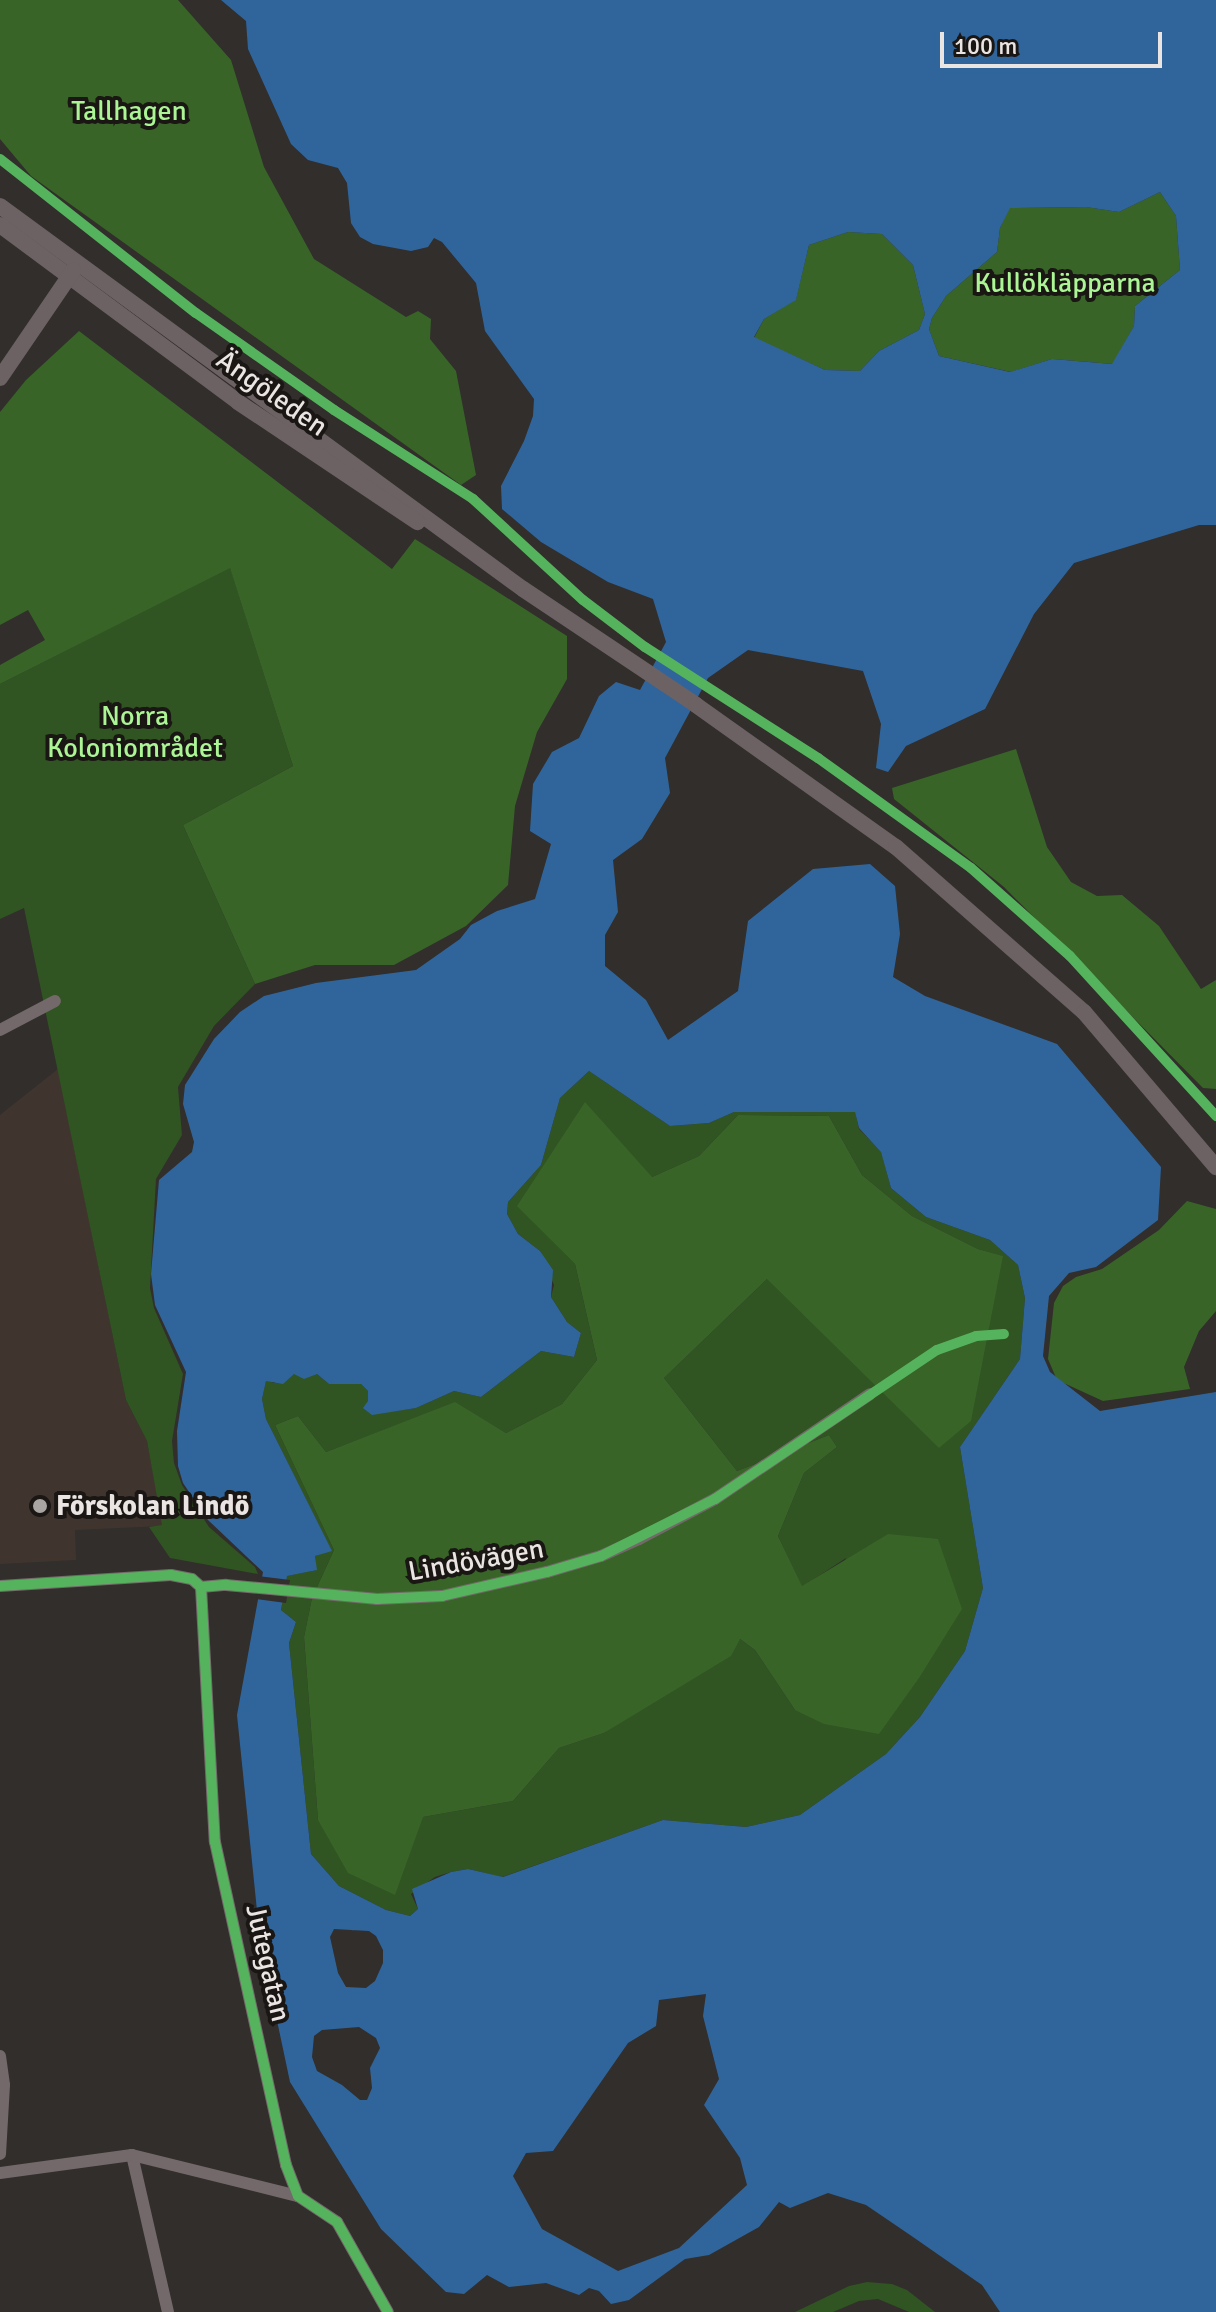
<!DOCTYPE html>
<html>
<head>
<meta charset="utf-8">
<style>
	body { margin:0 }
	#map { position:relative; width:1216px; height:2312px; overflow:hidden; background:#312e2c; font-family:Signika,sans-serif }
	div>[style] { position:absolute }
	[style*='--x'] { left:calc(var(--x)*1px); top:calc(var(--y)*1px); width:calc(var(--w)*1px); rotate:calc(var(--a)*1deg) }
	.built>* { inset:0; background:#40352e }
	.green>* { inset:0; background:#305422 }
	.forest>* { inset:0; background:#386428 }
	.water>* { inset:0; background:#30659c }
	.pier>* { inset:0; background:#312e2c }
	.street>* { height:12px; margin:-6px; padding:0 6px; transform-origin:6px; border-radius:6px; background:#73696a }
	.secondary>* { height:16px; margin:-8px; padding:0 8px; transform-origin:8px; border-radius:8px; background:#6c6163 }
	.cycleway>* { height:10px; margin:-5px; padding:0 5px; transform-origin:5px; border-radius:5px; background:#56b35d }
	.dots>* { width:22px; height:22px; translate:-50% -50%; box-sizing:border-box; border:4px solid #191614; border-radius:50% }
	span { translate:-50% -50%; white-space:nowrap; text-align:center; line-height:1.15; -webkit-text-stroke:8px #191614; paint-order:stroke }
	.park-label { font-size:28px; color:#acf595 }
	.street-label { font-size:28px; color:#eae5e3 }
	.poi-label { font-size:28px; color:#eae5e3; font-weight:700 }
	.left { translate:0 -50%; text-align:left }
	.scale { position:absolute; left:940px; top:32px; width:222px; height:36px; box-sizing:border-box; border:4px solid #eae5e3; border-top:0; padding-left:10px; font-size:24px; line-height:28px; white-space:nowrap; color:#eae5e3; -webkit-text-stroke:6px #191614; paint-order:stroke }
</style>
</head>
<body>
<div id="map">
	<div class="built">
		<i style="clip-path:polygon(58px 1069px,126px 1400px,147px 1441px,163px 1526px,75px 1530px,76px 1560px,0 1564px,0 1115px)"></i>
	</div>
	<div class="green">
		<i style="clip-path:polygon(230px 567px,293px 766px,183px 825px,255px 984px,214px 1026px,178px 1087px,182px 1135px,156px 1179px,150px 1288px,154px 1308px,183px 1374px,172px 1441px,174px 1463px,182px 1485px,209px 1527px,255px 1567px,258px 1574px,170px 1558px,149px 1527px,162px 1525px,147px 1441px,126px 1400px,24px 908px,0 919px,0 684px)"></i>
		<i style="clip-path:polygon(evenodd,589px 1071px,670px 1126px,709px 1123px,734px 1112px,855px 1111px,859px 1129px,881px 1151px,891px 1188px,926px 1217px,990px 1240px,1018px 1265px,1025px 1298px,1020px 1359px,960px 1447px,983px 1588px,965px 1651px,920px 1717px,886px 1754px,800px 1815px,746px 1827px,663px 1820px,502px 1877px,468px 1869px,451px 1872px,435px 1877px,411px 1894px,418px 1909px,410px 1916px,386px 1910px,339px 1886px,311px 1854px,289px 1643px,296px 1622px,281px 1610px,286px 1576px,316px 1570px,315px 1556px,331px 1550px,266px 1419px,262px 1399px,266px 1380px,274px 1383px,294px 1374px,317px 1374px,329px 1384px,361px 1384px,368px 1391px,372px 1414px,416px 1408px,454px 1391px,481px 1397px,541px 1351px,574px 1357px,581px 1333px,567px 1322px,551px 1297px,554px 1285px,540px 1251px,518px 1234px,507px 1214px,508px 1202px,541px 1165px,560px 1098px,589px 1071px,738px 1115px,829px 1116px,862px 1175px,912px 1216px,978px 1249px,1002px 1256px,767px 1279px,664px 1378px,737px 1471px,829px 1435px,837px 1447px,804px 1473px,778px 1536px,802px 1587px,846px 1558px,795px 1710px,755px 1650px,740px 1639px,604px 1733px,559px 1748px,513px 1801px,423px 1817px,318px 1820px,304px 1637px,312px 1598px,334px 1550px,275px 1425px,298px 1416px,326px 1452px,455px 1403px,506px 1433px,562px 1404px,597px 1360px,575px 1264px,518px 1206px,652px 1177px,699px 1156px,738px 1115px)"></i>
		<i style="clip-path:polygon(867px 2282px,892px 2284px,907px 2290px,935px 2312px,909px 2312px,878px 2299px,859px 2301px,833px 2312px,795px 2312px,849px 2286px)"></i>
	</div>
	<div class="forest">
		<i style="clip-path:polygon(0 0,178px 0,231px 60px,264px 167px,314px 259px,406px 317px,418px 311px,431px 319px,430px 339px,456px 371px,476px 475px,461px 485px,31px 176px,0 139px)"></i>
		<i style="clip-path:polygon(1160px 192px,1176px 216px,1180px 270px,1135px 306px,1134px 326px,1113px 364px,1052px 359px,1011px 372px,939px 356px,929px 329px,932px 318px,946px 296px,997px 252px,1000px 228px,1009px 208px,1086px 207px,1119px 212px)"></i>
		<i style="clip-path:polygon(848px 232px,882px 234px,913px 265px,925px 314px,919px 330px,879px 351px,860px 371px,825px 370px,754px 338px,764px 319px,796px 299px,809px 245px)"></i>
		<i style="clip-path:polygon(79px 331px,392px 569px,415px 539px,567px 636px,567px 679px,537px 732px,515px 806px,508px 885px,466px 926px,394px 965px,315px 965px,255px 984px,183px 825px,293px 766px,230px 568px,0 684px,0 665px,45px 640px,28px 610px,0 625px,0 412px,26px 380px)"></i>
		<i style="clip-path:polygon(1016px 749px,1047px 847px,1071px 882px,1097px 896px,1122px 895px,1159px 926px,1201px 989px,1216px 980px,1216px 1089px,1203px 1088px,1004px 887px,894px 799px,892px 788px)"></i>
		<i style="clip-path:polygon(585px 1102px,652px 1177px,699px 1156px,738px 1115px,829px 1116px,862px 1175px,912px 1216px,978px 1249px,1003px 1256px,971px 1421px,939px 1448px,767px 1279px,664px 1378px,737px 1471px,829px 1435px,837px 1447px,804px 1473px,778px 1536px,802px 1586px,888px 1534px,938px 1539px,962px 1609px,919px 1678px,879px 1734px,824px 1724px,795px 1710px,755px 1650px,740px 1639px,731px 1656px,604px 1733px,559px 1748px,513px 1801px,423px 1817px,395px 1895px,348px 1873px,318px 1820px,304px 1637px,312px 1598px,334px 1550px,275px 1425px,298px 1416px,326px 1452px,455px 1402px,506px 1433px,562px 1404px,597px 1360px,575px 1264px,517px 1206px)"></i>
		<i style="clip-path:polygon(1187px 1201px,1216px 1209px,1216px 1311px,1199px 1331px,1184px 1367px,1190px 1389px,1103px 1401px,1057px 1380px,1048px 1359px,1054px 1303px,1063px 1286px,1076px 1277px,1102px 1269px,1159px 1230px)"></i>
	</div>
	<div class="water">
		<i style="clip-path:polygon(evenodd,221px 0,1216px 0,1216px 525px,1199px 525px,1074px 563px,1034px 614px,985px 709px,906px 746px,888px 772px,876px 768px,881px 724px,863px 671px,748px 650px,708px 678px,665px 758px,670px 793px,642px 839px,613px 860px,618px 912px,605px 935px,605px 966px,646px 1000px,668px 1040px,738px 991px,748px 921px,813px 869px,870px 864px,895px 886px,900px 934px,893px 977px,925px 996px,1057px 1044px,1161px 1167px,1158px 1220px,1096px 1267px,1069px 1273px,1049px 1296px,1043px 1356px,1050px 1372px,1100px 1411px,1216px 1392px,1216px 2312px,1000px 2312px,982px 2285px,913px 2237px,866px 2205px,828px 2193px,790px 2208px,779px 2202px,759px 2227px,709px 2255px,685px 2259px,629px 2300px,611px 2304px,599px 2291px,589px 2288px,579px 2295px,546px 2283px,509px 2287px,487px 2275px,464px 2294px,446px 2292px,381px 2229px,290px 2082px,260px 1940px,237px 1715px,263px 1572px,208px 1520px,183px 1483px,178px 1466px,177px 1431px,186px 1372px,155px 1305px,151px 1274px,159px 1180px,192px 1152px,194px 1142px,183px 1104px,185px 1085px,214px 1039px,240px 1012px,264px 996px,316px 983px,416px 970px,460px 939px,471px 925px,497px 911px,535px 899px,551px 844px,530px 831px,533px 784px,552px 752px,579px 738px,599px 696px,616px 682px,640px 690px,666px 642px,653px 599px,608px 582px,541px 542px,502px 509px,501px 486px,524px 441px,533px 416px,534px 399px,485px 331px,476px 283px,442px 242px,434px 238px,428px 247px,411px 251px,373px 244px,360px 237px,351px 223px,347px 183px,338px 168px,308px 160px,291px 144px,248px 49px,246px 21px,221px 0,1160px 192px,1176px 216px,1180px 270px,1135px 306px,1134px 326px,1112px 364px,1052px 359px,1010px 372px,939px 356px,929px 329px,932px 318px,946px 296px,997px 252px,1000px 228px,1010px 208px,1086px 207px,1119px 212px,1160px 192px,221px 0,848px 232px,882px 234px,913px 265px,925px 314px,919px 330px,879px 351px,860px 371px,825px 370px,754px 337px,764px 319px,796px 300px,809px 245px,848px 232px,221px 0,589px 1071px,670px 1126px,709px 1123px,734px 1112px,855px 1112px,859px 1128px,881px 1152px,891px 1188px,926px 1217px,990px 1240px,1018px 1265px,1025px 1298px,1020px 1359px,960px 1447px,983px 1588px,965px 1651px,920px 1717px,886px 1754px,800px 1815px,746px 1827px,663px 1820px,503px 1877px,468px 1869px,451px 1872px,412px 1889px,418px 1909px,410px 1916px,386px 1910px,339px 1886px,311px 1854px,289px 1643px,296px 1622px,281px 1610px,287px 1576px,317px 1570px,315px 1556px,332px 1551px,266px 1419px,262px 1399px,266px 1381px,283px 1384px,294px 1374px,304px 1379px,317px 1374px,329px 1384px,361px 1384px,368px 1391px,368px 1401px,363px 1408px,372px 1415px,416px 1408px,454px 1391px,481px 1397px,541px 1351px,574px 1357px,581px 1333px,567px 1322px,551px 1297px,553px 1270px,540px 1251px,518px 1234px,507px 1214px,508px 1202px,541px 1165px,560px 1098px,589px 1071px,221px 0,334px 1929px,369px 1931px,376px 1936px,383px 1950px,383px 1963px,375px 1981px,366px 1988px,346px 1987px,338px 1973px,330px 1937px,334px 1929px,221px 0,706px 1994px,703px 2016px,719px 2079px,704px 2105px,740px 2158px,747px 2185px,679px 2248px,618px 2271px,542px 2229px,513px 2176px,526px 2153px,553px 2151px,628px 2043px,656px 2026px,659px 2000px,706px 1994px,221px 0,359px 2027px,376px 2038px,380px 2048px,370px 2068px,372px 2088px,367px 2100px,360px 2100px,342px 2085px,317px 2071px,312px 2057px,314px 2036px,322px 2030px,359px 2027px)"></i>
	</div>
	<div class="pier">
		<i style="clip-path:polygon(258px 1576px,290px 1580px,286px 1603px,256px 1599px)"></i>
	</div>
	<div class="street">
		<i style="--x:0;--y:1030;--w:62;--a:-27.8"></i>
		<i style="--x:0;--y:1586;--w:171;--a:-3.7"></i>
		<i style="--x:171;--y:1575;--w:21;--a:11"></i>
		<i style="--x:192;--y:1579;--w:12;--a:42"></i>
		<i style="--x:201;--y:1587;--w:25;--a:-5"></i>
		<i style="--x:226;--y:1585;--w:152;--a:5.3"></i>
		<i style="--x:377;--y:1599;--w:65;--a:-2.6"></i>
		<i style="--x:442;--y:1596;--w:108;--a:-12.9"></i>
		<i style="--x:547;--y:1572;--w:56;--a:-16.5"></i>
		<i style="--x:601;--y:1556;--w:42;--a:-24.1"></i>
		<i style="--x:639;--y:1539;--w:86;--a:-27.8"></i>
		<i style="--x:715;--y:1499;--w:187;--a:-34.1"></i>
		<i style="--x:201;--y:1587;--w:255;--a:86.9"></i>
		<i style="--x:215;--y:1842;--w:331;--a:77.6"></i>
		<i style="--x:286;--y:2165;--w:33;--a:69"></i>
		<i style="--x:298;--y:2196;--w:47;--a:33.7"></i>
		<i style="--x:337;--y:2222;--w:103;--a:60.5"></i>
		<i style="--x:0;--y:2056;--w:29;--a:82"></i>
		<i style="--x:4;--y:2085;--w:69;--a:93.3"></i>
		<i style="--x:132;--y:2155;--w:161;--a:77.1"></i>
		<i style="--x:0;--y:2173;--w:133;--a:-7.8"></i>
		<i style="--x:132;--y:2155;--w:171;--a:13.9"></i>
	</div>
	<div class="secondary">
		<i style="--x:0;--y:206;--w:648;--a:36.22"></i>
		<i style="--x:523;--y:589;--w:208;--a:33.8"></i>
		<i style="--x:696;--y:705;--w:245;--a:35.4"></i>
		<i style="--x:896;--y:847;--w:250;--a:41.3"></i>
		<i style="--x:1084;--y:1012;--w:204;--a:49.6"></i>
		<i style="--x:0;--y:225;--w:297;--a:36.6"></i>
		<i style="--x:238;--y:402;--w:216;--a:33.8"></i>
		<i style="--x:0;--y:378;--w:130;--a:-55.7"></i>
	</div>
	<div class="cycleway">
		<i style="--x:0;--y:159;--w:249;--a:38.2"></i>
		<i style="--x:196;--y:313;--w:169;--a:35.1"></i>
		<i style="--x:334;--y:410;--w:165;--a:32.6"></i>
		<i style="--x:473;--y:499;--w:149;--a:42.6"></i>
		<i style="--x:583;--y:600;--w:78;--a:37.2"></i>
		<i style="--x:645;--y:647;--w:206;--a:32.7"></i>
		<i style="--x:818;--y:758;--w:188;--a:35.7"></i>
		<i style="--x:971;--y:868;--w:132;--a:41.6"></i>
		<i style="--x:1070;--y:956;--w:217;--a:47.6"></i>
		<i style="--x:0;--y:1586;--w:171;--a:-3.7"></i>
		<i style="--x:171;--y:1575;--w:21;--a:11"></i>
		<i style="--x:192;--y:1579;--w:12;--a:42"></i>
		<i style="--x:201;--y:1587;--w:25;--a:-5"></i>
		<i style="--x:226;--y:1585;--w:152;--a:5.3"></i>
		<i style="--x:377;--y:1599;--w:65;--a:-2.6"></i>
		<i style="--x:442;--y:1596;--w:108;--a:-12.9"></i>
		<i style="--x:547;--y:1572;--w:56;--a:-16.5"></i>
		<i style="--x:601;--y:1556;--w:127;--a:-26.6"></i>
		<i style="--x:715;--y:1499;--w:267;--a:-33.9"></i>
		<i style="--x:937;--y:1350;--w:41;--a:-19.7"></i>
		<i style="--x:976;--y:1336;--w:28;--a:-4"></i>
		<i style="--x:201;--y:1587;--w:255;--a:86.9"></i>
		<i style="--x:215;--y:1842;--w:331;--a:77.6"></i>
		<i style="--x:286;--y:2165;--w:33;--a:69"></i>
		<i style="--x:298;--y:2196;--w:47;--a:33.7"></i>
		<i style="--x:337;--y:2222;--w:103;--a:60.5"></i>
	</div>
	<div class="dots">
		<i style="left:40px;top:1506px;background:#a9a5a3"></i>
	</div>
	<div class="park-label">
		<span style="left:129px;top:111px">Tallhagen</span>
		<span style="left:1065px;top:283px">Kullökläpparna</span>
		<span style="left:135px;top:732px">Norra<br>Koloniområdet</span>
	</div>
	<div class="street-label">
		<span style="left:272px;top:393px;rotate:35deg">Ängöleden</span>
		<span style="left:476px;top:1560px;rotate:-10deg">Lindövägen</span>
		<span style="left:268px;top:1963px;rotate:77deg">Jutegatan</span>
	</div>
	<div class="poi-label">
		<span class="left" style="left:56px;top:1506px">Förskolan Lindö</span>
	</div>
	<div class="scale">100 m</div>
</div>
</body>
</html>
